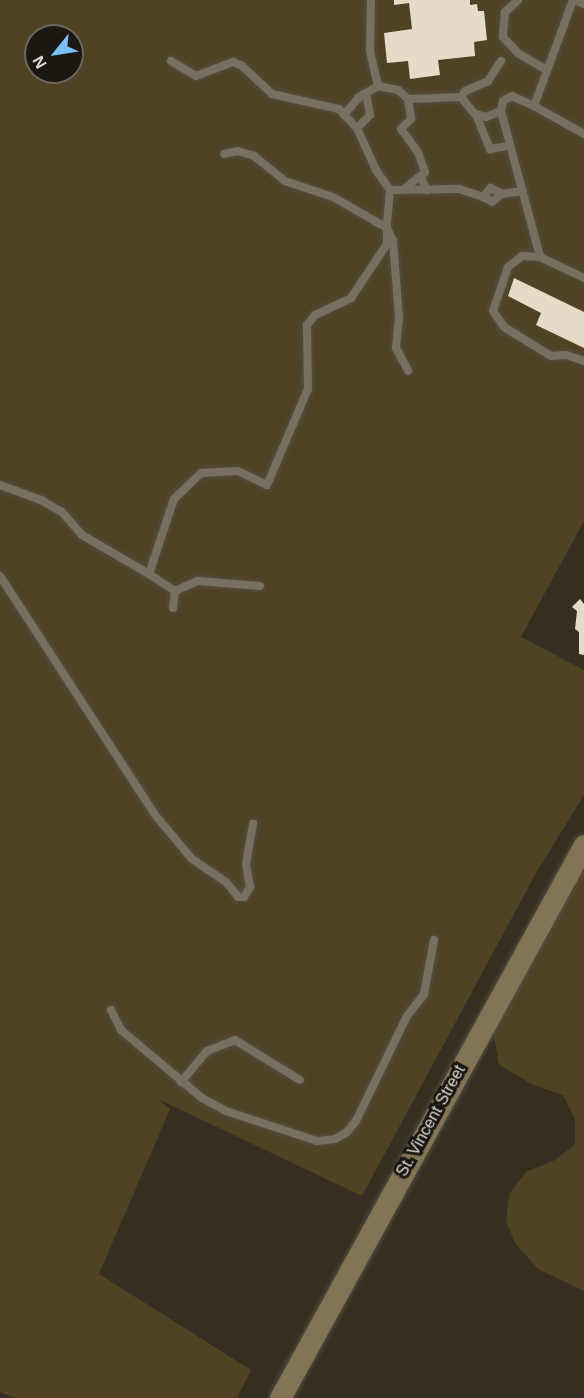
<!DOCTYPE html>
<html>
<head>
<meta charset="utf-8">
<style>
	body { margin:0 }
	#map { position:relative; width:584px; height:1398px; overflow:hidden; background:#362f21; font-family:Helvetica,sans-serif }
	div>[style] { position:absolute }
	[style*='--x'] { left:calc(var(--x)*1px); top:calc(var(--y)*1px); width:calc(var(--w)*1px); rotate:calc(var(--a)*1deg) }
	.green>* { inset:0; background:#504324 }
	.building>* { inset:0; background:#e4dbc9 }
	.roads { filter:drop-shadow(0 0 2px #534e41) drop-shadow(0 0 2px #534e41) }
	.lane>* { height:8px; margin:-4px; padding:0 4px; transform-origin:4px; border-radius:4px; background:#777060 }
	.secondary>* { height:21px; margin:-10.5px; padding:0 10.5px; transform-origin:10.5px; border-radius:10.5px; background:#827454 }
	span { translate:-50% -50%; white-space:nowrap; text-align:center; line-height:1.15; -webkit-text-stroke:6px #1b1811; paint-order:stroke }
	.street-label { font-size:16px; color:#dfdbd1 }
	.north { position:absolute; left:24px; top:24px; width:60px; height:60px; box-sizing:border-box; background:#1b1811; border:2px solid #69665e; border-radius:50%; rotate:240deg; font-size:16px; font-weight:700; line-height:24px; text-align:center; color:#dfdbd1 }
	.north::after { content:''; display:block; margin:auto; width:21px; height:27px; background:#7abff8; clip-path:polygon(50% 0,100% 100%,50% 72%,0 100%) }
</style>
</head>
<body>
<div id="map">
	<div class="green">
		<i style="clip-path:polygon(evenodd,0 0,584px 0,584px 521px,521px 637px,584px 670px,584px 795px,536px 873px,362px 1196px,158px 1099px,170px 1109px,99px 1274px,251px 1370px,237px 1398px,15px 1398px,0 1392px,0 0,36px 36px,72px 36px,72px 72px,36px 72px,36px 36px)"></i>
		<i style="clip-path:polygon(584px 869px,584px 1291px,538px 1269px,516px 1244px,506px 1222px,509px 1194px,526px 1172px,553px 1161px,575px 1145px,575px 1119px,563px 1095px,531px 1084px,499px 1064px,493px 1031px)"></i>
	</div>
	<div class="building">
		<i style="clip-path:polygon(394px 0,470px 0,470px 5px,477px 4px,478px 11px,484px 11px,487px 40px,474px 42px,475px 56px,438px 60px,440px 75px,410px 79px,408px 61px,387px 63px,384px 33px,412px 29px,409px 3px,394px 5px)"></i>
		<i style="clip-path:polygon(514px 278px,584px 312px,584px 348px,536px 325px,541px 313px,508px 296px)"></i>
		<i style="clip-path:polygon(580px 599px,584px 604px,584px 655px,579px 654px,579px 632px,575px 629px,577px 611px,572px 607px)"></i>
	</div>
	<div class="roads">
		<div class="lane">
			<i style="--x:518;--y:0;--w:18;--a:137"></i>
			<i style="--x:505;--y:12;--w:25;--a:95"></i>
			<i style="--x:503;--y:37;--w:23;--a:47"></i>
			<i style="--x:519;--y:54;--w:32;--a:30"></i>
			<i style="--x:573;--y:0;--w:113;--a:110.2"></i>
			<i style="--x:534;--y:106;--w:57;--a:29.2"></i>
			<i style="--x:574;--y:0;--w:11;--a:22"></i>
			<i style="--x:171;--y:61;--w:29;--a:31"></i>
			<i style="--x:196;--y:76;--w:40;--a:-21"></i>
			<i style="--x:233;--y:62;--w:9;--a:21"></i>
			<i style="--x:241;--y:65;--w:42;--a:43.1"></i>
			<i style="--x:272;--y:94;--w:69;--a:12.6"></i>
			<i style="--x:339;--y:109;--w:26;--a:47"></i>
			<i style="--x:357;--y:128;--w:46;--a:65.7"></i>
			<i style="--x:376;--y:170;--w:24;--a:55"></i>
			<i style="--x:390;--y:190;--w:38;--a:95"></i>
			<i style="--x:387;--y:228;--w:62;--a:-150.1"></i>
			<i style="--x:333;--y:197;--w:51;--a:-161.6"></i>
			<i style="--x:285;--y:181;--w:40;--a:-141"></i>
			<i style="--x:254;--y:156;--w:17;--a:-163"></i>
			<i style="--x:238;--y:151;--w:14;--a:168"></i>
			<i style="--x:378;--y:86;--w:20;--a:11"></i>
			<i style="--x:398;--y:90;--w:13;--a:42"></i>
			<i style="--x:408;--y:99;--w:20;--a:81"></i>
			<i style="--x:411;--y:119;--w:14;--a:135"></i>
			<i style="--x:401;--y:129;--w:29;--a:54"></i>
			<i style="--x:418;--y:152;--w:21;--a:71"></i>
			<i style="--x:425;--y:172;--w:7;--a:124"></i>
			<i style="--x:461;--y:97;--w:7;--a:-56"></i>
			<i style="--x:465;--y:91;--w:25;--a:-23"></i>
			<i style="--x:488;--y:81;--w:24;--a:-57"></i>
			<i style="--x:408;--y:99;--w:53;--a:-2.2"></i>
			<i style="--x:461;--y:97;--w:26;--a:51"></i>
			<i style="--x:477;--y:117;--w:35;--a:68"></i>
			<i style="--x:490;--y:149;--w:20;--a:-9"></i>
			<i style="--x:534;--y:106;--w:24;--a:-156"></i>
			<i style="--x:512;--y:96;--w:10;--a:151"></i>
			<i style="--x:503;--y:101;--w:10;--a:101"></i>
			<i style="--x:501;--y:111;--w:151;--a:75"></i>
			<i style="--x:476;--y:114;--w:10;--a:17"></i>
			<i style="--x:486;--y:117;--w:16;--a:-22"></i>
			<i style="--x:344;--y:115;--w:23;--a:-50"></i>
			<i style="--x:359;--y:97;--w:22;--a:-30"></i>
			<i style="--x:378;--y:86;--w:37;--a:-103"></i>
			<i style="--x:370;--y:50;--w:50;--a:-88.9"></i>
			<i style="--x:357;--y:128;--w:18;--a:-45"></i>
			<i style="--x:370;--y:115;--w:22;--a:-100"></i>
			<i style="--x:404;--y:189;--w:21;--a:-39"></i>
			<i style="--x:420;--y:176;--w:16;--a:63"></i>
			<i style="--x:390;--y:190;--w:69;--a:-0.8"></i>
			<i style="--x:459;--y:189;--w:25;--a:18"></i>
			<i style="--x:502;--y:194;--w:13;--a:-151"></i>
			<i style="--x:491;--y:188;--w:12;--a:132"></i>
			<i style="--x:483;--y:197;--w:10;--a:29"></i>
			<i style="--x:492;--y:202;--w:13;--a:-39"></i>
			<i style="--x:502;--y:194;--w:21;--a:-8"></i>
			<i style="--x:584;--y:278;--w:49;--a:-154.5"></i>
			<i style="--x:540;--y:257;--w:18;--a:-177"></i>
			<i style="--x:522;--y:256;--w:18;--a:142"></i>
			<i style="--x:508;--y:267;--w:46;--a:108.8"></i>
			<i style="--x:493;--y:311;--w:19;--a:55"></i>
			<i style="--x:504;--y:327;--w:55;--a:31.7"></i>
			<i style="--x:551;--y:356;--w:15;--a:-4"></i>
			<i style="--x:566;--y:355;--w:19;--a:18"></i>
			<i style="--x:0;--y:485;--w:44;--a:20.1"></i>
			<i style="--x:41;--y:500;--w:24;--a:30"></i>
			<i style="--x:62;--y:512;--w:30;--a:49"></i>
			<i style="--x:82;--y:535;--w:78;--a:30.2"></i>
			<i style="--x:0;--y:576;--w:286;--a:57"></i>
			<i style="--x:156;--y:816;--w:56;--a:50.1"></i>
			<i style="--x:192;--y:859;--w:41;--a:34.1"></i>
			<i style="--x:226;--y:882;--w:19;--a:51"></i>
			<i style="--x:238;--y:897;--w:6;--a:0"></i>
			<i style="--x:244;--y:897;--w:12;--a:-59"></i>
			<i style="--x:250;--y:887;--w:23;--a:-100"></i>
			<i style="--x:246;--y:864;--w:41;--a:-80.1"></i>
			<i style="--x:260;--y:586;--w:62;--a:-175.4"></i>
			<i style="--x:198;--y:581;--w:25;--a:157"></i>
			<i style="--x:175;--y:591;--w:31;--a:-147"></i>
			<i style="--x:149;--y:574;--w:79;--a:-71.6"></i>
			<i style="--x:174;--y:499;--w:37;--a:-44"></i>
			<i style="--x:201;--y:473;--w:37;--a:-3"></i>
			<i style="--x:238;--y:471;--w:32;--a:26"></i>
			<i style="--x:267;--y:485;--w:104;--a:-66.9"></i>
			<i style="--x:308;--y:389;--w:64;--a:-90.9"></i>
			<i style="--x:307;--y:325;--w:13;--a:-51"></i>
			<i style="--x:315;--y:315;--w:40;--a:-25"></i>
			<i style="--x:351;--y:298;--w:65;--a:-56.3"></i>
			<i style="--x:387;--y:244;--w:16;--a:-90"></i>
			<i style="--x:387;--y:228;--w:14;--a:65"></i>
			<i style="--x:393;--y:241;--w:77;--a:85.5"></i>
			<i style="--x:399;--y:318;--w:30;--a:96"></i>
			<i style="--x:396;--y:348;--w:26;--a:62"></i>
			<i style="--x:173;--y:608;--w:17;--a:-83"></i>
			<i style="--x:111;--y:1010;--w:22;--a:63"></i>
			<i style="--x:121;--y:1030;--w:106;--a:40"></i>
			<i style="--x:202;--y:1098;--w:27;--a:28"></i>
			<i style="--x:226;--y:1111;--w:96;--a:18.2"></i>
			<i style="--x:317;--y:1141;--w:18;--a:-6"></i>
			<i style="--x:335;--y:1139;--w:14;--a:-30"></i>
			<i style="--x:347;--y:1132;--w:14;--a:-51"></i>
			<i style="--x:356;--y:1121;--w:117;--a:-64.1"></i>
			<i style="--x:407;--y:1016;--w:28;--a:-52"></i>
			<i style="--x:424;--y:994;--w:55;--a:-79.5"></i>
			<i style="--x:181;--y:1082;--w:40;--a:-50"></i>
			<i style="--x:207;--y:1051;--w:30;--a:-21"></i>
			<i style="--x:235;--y:1040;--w:76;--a:31.6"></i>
		</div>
		<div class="secondary">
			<i style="--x:280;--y:1398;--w:631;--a:-61.2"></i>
		</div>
	</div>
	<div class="street-label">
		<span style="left:431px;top:1121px;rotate:-61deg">St. Vincent Street</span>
	</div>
	<div class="north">N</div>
</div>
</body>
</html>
